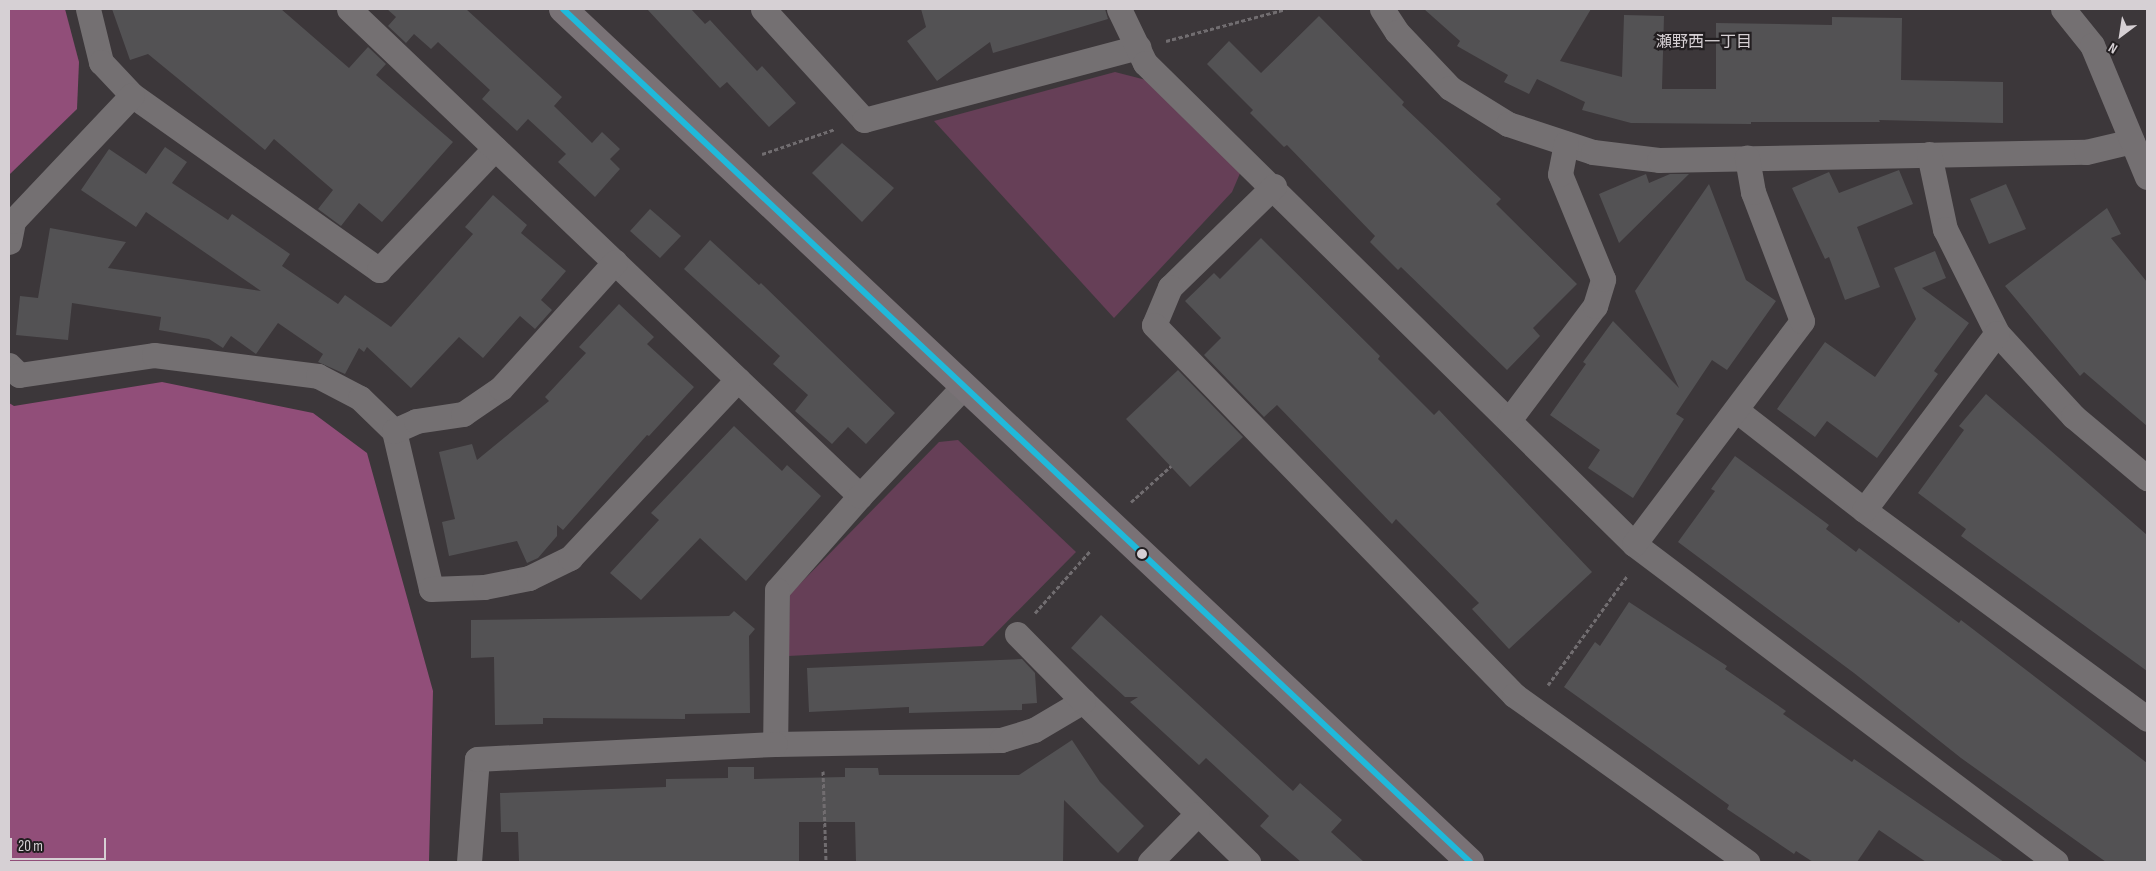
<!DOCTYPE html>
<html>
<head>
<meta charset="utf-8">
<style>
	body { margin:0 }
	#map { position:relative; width:2156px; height:871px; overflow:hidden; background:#3c373a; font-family:"Sofia Sans Condensed","Noto Sans JP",sans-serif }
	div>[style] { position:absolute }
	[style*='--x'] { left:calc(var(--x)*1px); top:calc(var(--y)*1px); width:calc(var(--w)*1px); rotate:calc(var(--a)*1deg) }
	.green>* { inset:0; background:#663f57 }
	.forest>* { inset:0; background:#914e79 }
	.building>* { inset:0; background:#535254 }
	.path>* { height:3px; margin-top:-1.5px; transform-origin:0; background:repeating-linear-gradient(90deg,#716d70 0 4px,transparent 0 6.5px) }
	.street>* { height:25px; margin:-12.5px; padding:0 12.5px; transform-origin:12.5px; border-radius:12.5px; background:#747072 }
	.secondary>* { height:28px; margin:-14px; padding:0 14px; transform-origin:14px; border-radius:14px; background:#797276 }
	.bus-1>* { height:6px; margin:-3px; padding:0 3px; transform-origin:3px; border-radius:3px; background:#20b9da }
	.dots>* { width:14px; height:14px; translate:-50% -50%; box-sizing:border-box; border:2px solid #221e20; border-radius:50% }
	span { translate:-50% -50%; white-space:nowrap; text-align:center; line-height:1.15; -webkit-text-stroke:4.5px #221e20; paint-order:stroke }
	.neighbourhood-label { font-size:16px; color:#d6d0d4 }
	.frame { position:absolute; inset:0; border:10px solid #d6d0d4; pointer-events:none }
	.north { position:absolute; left:2096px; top:10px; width:50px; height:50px; -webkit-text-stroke:4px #221e20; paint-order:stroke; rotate:211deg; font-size:14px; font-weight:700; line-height:20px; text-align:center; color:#d6d0d4 }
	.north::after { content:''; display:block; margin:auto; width:18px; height:22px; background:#d6d0d4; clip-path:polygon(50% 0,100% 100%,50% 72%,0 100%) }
	.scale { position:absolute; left:10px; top:838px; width:96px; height:22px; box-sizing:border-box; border:2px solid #d6d0d4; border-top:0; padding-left:6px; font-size:15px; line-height:18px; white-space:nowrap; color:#d6d0d4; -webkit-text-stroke:4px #221e20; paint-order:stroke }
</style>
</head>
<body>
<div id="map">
	<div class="green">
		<i style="clip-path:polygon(1115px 72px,1150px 81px,1241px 171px,1232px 192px,1114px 318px,934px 121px)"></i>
		<i style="clip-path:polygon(958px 440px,1076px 552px,983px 646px,788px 656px,790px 594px,939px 442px)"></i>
	</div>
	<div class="forest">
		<i style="clip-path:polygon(9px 9px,65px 9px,79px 62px,77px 109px,9px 175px)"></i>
		<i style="clip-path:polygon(162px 382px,313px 413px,367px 453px,433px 691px,429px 862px,9px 862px,9px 403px,14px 406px)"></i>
	</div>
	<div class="building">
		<i style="clip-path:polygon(112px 9px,281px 9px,349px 68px,368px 47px,386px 64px,376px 75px,453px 142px,382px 222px,359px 203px,341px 226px,318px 209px,333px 190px,274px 139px,265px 150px,148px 54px,130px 60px)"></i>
		<i style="clip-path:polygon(387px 9px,466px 9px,562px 97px,554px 106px,592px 143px,602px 132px,620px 149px,610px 159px,620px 169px,595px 197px,558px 162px,566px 154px,528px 119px,517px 131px,482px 99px,490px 90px,438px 42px,431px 49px,414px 34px,406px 43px,388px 26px,396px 17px)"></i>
		<i style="clip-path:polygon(647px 9px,691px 9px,705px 24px,710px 20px,757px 71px,762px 66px,796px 103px,769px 127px,727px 82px,720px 88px)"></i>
		<i style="clip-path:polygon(921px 9px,1105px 9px,1108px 19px,993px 53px,990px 42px,937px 81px,907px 41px,926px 27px)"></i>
		<i style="clip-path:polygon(1424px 9px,1591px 9px,1560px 61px,1622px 77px,1624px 15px,1664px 16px,1662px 89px,1716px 89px,1716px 23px,1832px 25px,1832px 17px,1902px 18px,1901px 80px,2003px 82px,2003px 123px,1879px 120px,1880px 122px,1751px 122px,1751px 124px,1631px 123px,1582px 110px,1585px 102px,1537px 79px,1529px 94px,1504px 82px,1508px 75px,1457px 46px,1460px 41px)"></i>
		<i style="clip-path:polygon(1319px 16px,1404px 102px,1402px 105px,1501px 199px,1496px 204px,1577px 284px,1533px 328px,1540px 336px,1507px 370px,1401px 267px,1398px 270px,1370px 242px,1375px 236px,1287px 145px,1284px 147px,1250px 113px,1253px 110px,1207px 64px,1229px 41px,1261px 73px)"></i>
		<i style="clip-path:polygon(842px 143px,894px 188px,862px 222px,812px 173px)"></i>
		<i style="clip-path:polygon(165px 147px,187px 162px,172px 183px,228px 220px,232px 214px,290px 254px,282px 266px,338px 304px,345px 295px,391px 327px,473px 234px,465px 227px,493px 195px,527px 225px,521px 233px,566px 271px,541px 300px,552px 310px,535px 329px,520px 316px,483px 358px,459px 337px,411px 388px,367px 347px,364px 352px,359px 348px,345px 374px,318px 362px,323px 354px,278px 323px,256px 354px,231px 336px,223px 348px,209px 339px,159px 330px,161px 317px,72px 303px,68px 340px,16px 335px,20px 296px,38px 298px,50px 228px,126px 242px,108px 268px,261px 291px,146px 212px,136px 227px,81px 190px,109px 149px,146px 174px)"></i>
		<i style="clip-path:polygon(1899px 170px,1913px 204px,1857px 227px,1880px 287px,1845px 300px,1829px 257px,1825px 259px,1792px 188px,1829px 172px,1839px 193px)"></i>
		<i style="clip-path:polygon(1646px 174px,1649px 183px,1670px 174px,1689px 174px,1619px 243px,1599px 194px)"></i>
		<i style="clip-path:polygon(1709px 184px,1746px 280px,1776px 301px,1727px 370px,1712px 360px,1676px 414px,1684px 419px,1633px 498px,1588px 468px,1600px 450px,1550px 415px,1586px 364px,1583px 362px,1613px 321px,1679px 388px,1635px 291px)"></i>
		<i style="clip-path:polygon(2006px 184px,2026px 229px,1989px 244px,1970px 199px)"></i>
		<i style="clip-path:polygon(2107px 208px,2121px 234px,2111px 238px,2147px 282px,2147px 426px,2084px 372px,2080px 376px,2005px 286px)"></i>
		<i style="clip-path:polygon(650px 209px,681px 236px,660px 258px,630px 231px)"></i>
		<i style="clip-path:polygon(1261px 238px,1380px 356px,1378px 359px,1434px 415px,1439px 410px,1592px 572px,1509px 649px,1472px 609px,1479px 603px,1396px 519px,1392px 524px,1277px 405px,1264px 417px,1204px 355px,1221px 338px,1185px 301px,1214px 273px,1220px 279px)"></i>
		<i style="clip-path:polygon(710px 240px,759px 285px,761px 283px,895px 413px,866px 444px,848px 427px,832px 444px,795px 411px,808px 395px,773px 364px,780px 356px,684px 269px)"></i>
		<i style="clip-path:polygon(1935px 251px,1946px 278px,1922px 288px,1969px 323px,1934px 371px,1938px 374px,1877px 458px,1827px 421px,1815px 437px,1777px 409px,1825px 342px,1875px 377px,1916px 319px,1894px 268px)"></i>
		<i style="clip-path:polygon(619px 304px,654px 337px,647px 344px,694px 387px,649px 436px,647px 435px,563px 530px,557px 525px,557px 536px,538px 558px,527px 563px,517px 541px,449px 556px,442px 522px,455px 519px,439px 452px,472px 444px,477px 460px,549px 401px,545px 397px,586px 353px,579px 347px)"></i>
		<i style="clip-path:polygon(1178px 370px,1243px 437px,1190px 487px,1126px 419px)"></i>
		<i style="clip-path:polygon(1986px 394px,2147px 535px,2147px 671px,1961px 536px,1966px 529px,1918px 493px,1964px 430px,1959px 426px)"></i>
		<i style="clip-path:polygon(734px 426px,782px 471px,787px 465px,821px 496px,746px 581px,700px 538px,641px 600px,610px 573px,659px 520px,651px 513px)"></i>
		<i style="clip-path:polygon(1735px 456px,1829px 525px,1826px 529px,1856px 552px,1859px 548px,1959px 623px,1961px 620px,2147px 763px,2147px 862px,2106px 862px,1961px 758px,1854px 673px,1678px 542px,1715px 491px,1711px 489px)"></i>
		<i style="clip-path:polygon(1629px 602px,1727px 666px,1725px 669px,1786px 711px,1783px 714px,1852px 762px,1854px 759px,2004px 862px,1926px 862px,1879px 830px,1857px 862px,1813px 862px,1796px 851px,1794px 854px,1727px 809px,1729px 805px,1564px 687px,1595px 642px,1600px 646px)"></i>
		<i style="clip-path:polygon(734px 611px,755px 629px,749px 636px,750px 713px,685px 714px,685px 719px,543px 718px,543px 724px,495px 725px,494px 657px,471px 658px,471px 620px,729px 616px)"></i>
		<i style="clip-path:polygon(1101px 615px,1293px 791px,1300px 783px,1342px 820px,1331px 832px,1364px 862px,1301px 862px,1260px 826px,1269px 816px,1206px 758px,1199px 765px,1130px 702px,1138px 697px,1125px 697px,1071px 648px)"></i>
		<i style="clip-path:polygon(1022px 659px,1035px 673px,1037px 703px,1022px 704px,1022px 710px,909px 713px,909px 707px,809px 712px,807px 668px)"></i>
		<i style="clip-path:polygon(1072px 740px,1100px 782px,1144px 826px,1118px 853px,1064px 800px,1063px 862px,856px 862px,855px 822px,799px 822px,799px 862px,519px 862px,518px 832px,501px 832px,500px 793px,666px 787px,666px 779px,728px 778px,728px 767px,754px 767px,754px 779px,845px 777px,845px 768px,878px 768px,879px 775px,1019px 775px)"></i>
	</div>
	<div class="path">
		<i style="--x:1166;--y:41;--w:124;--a:-14.9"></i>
		<i style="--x:762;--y:154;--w:77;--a:-18.9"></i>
		<i style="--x:1131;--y:502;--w:54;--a:-42"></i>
		<i style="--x:1035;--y:613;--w:84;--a:-48.4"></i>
		<i style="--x:1548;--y:685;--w:136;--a:-54"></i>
		<i style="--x:823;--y:771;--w:91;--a:88.1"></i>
	</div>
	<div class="street">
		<i style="--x:88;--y:9;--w:55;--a:76.2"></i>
		<i style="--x:101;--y:62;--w:45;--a:46.8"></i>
		<i style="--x:132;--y:95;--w:303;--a:35.3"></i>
		<i style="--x:379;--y:270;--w:168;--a:-46.4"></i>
		<i style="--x:349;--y:9;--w:706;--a:43.62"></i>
		<i style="--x:860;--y:496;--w:125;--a:131.4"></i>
		<i style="--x:777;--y:590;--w:154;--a:90.7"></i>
		<i style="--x:775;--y:744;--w:226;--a:-1"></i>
		<i style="--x:1001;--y:740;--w:34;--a:-17"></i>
		<i style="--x:1034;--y:730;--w:57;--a:-30.6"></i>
		<i style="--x:1083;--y:701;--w:231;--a:44.3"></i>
		<i style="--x:763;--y:9;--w:150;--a:47.7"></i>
		<i style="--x:864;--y:120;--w:284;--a:-14.9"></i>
		<i style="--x:1119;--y:9;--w:60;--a:64.3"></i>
		<i style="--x:1145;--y:63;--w:686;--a:44.53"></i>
		<i style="--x:1634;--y:544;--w:528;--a:37"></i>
		<i style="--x:1382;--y:9;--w:27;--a:57"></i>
		<i style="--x:1397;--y:32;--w:77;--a:46.6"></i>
		<i style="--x:1450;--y:88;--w:68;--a:31.8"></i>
		<i style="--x:1508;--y:124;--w:89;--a:18.2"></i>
		<i style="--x:1593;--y:152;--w:66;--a:6.9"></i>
		<i style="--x:1659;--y:160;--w:427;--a:-1.1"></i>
		<i style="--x:2086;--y:152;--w:47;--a:-13.4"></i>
		<i style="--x:2063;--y:9;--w:46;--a:51.1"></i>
		<i style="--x:2092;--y:45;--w:143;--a:67.4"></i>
		<i style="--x:1929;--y:154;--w:77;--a:78"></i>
		<i style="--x:1945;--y:229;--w:116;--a:63.4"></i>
		<i style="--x:1997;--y:333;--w:113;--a:47.5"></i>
		<i style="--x:2073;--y:416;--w:97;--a:40"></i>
		<i style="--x:1274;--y:186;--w:145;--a:135.8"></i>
		<i style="--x:1170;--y:287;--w:41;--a:112.8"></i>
		<i style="--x:1154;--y:325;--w:516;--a:45.78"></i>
		<i style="--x:1514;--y:695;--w:287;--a:35.6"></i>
		<i style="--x:9;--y:242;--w:21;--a:-79"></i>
		<i style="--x:13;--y:221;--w:173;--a:-46.6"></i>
		<i style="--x:9;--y:365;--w:14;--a:45"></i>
		<i style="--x:19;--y:375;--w:136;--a:-8.4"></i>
		<i style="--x:154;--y:355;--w:165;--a:7.3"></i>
		<i style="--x:318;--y:376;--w:47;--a:27.6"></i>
		<i style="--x:360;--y:398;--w:47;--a:44.1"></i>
		<i style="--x:394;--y:431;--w:162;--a:76.8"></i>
		<i style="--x:431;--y:589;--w:53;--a:-2.2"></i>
		<i style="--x:484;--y:587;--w:46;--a:-11.3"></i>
		<i style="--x:529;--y:578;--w:46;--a:-26"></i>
		<i style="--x:570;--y:558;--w:245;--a:-46.8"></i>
		<i style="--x:1736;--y:410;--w:162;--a:38"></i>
		<i style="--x:1864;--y:510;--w:352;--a:36.4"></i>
		<i style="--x:1509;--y:420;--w:143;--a:-53"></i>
		<i style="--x:1595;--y:306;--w:28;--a:-73"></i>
		<i style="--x:1603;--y:279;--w:113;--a:-112.3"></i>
		<i style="--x:1560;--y:174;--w:31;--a:-79"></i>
		<i style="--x:394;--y:431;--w:24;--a:-24"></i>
		<i style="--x:416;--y:421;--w:48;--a:-8.5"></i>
		<i style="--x:463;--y:414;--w:46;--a:-34.4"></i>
		<i style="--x:501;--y:388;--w:170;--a:-47.9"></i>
		<i style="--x:860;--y:496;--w:151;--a:-46.6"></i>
		<i style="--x:1864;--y:510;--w:221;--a:-53.1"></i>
		<i style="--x:1634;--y:544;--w:279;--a:-53"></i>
		<i style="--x:1802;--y:321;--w:138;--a:-110.8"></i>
		<i style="--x:1753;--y:192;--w:35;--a:-100"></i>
		<i style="--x:1017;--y:634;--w:94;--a:45.4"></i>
		<i style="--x:469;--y:862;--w:103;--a:-85.6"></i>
		<i style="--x:477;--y:759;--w:298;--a:-2.9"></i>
		<i style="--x:1150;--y:862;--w:67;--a:-45.6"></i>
	</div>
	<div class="secondary">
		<i style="--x:563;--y:9;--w:1245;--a:43.24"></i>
	</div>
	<div class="bus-1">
		<i style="--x:563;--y:9;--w:1245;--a:43.24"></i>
	</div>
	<div class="dots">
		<i style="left:1142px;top:554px;background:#d6d0d4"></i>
	</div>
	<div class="neighbourhood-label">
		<span style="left:1704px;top:43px">瀬野西一丁目</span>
	</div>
	<div class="frame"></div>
	<div class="north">N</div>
	<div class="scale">20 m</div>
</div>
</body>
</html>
